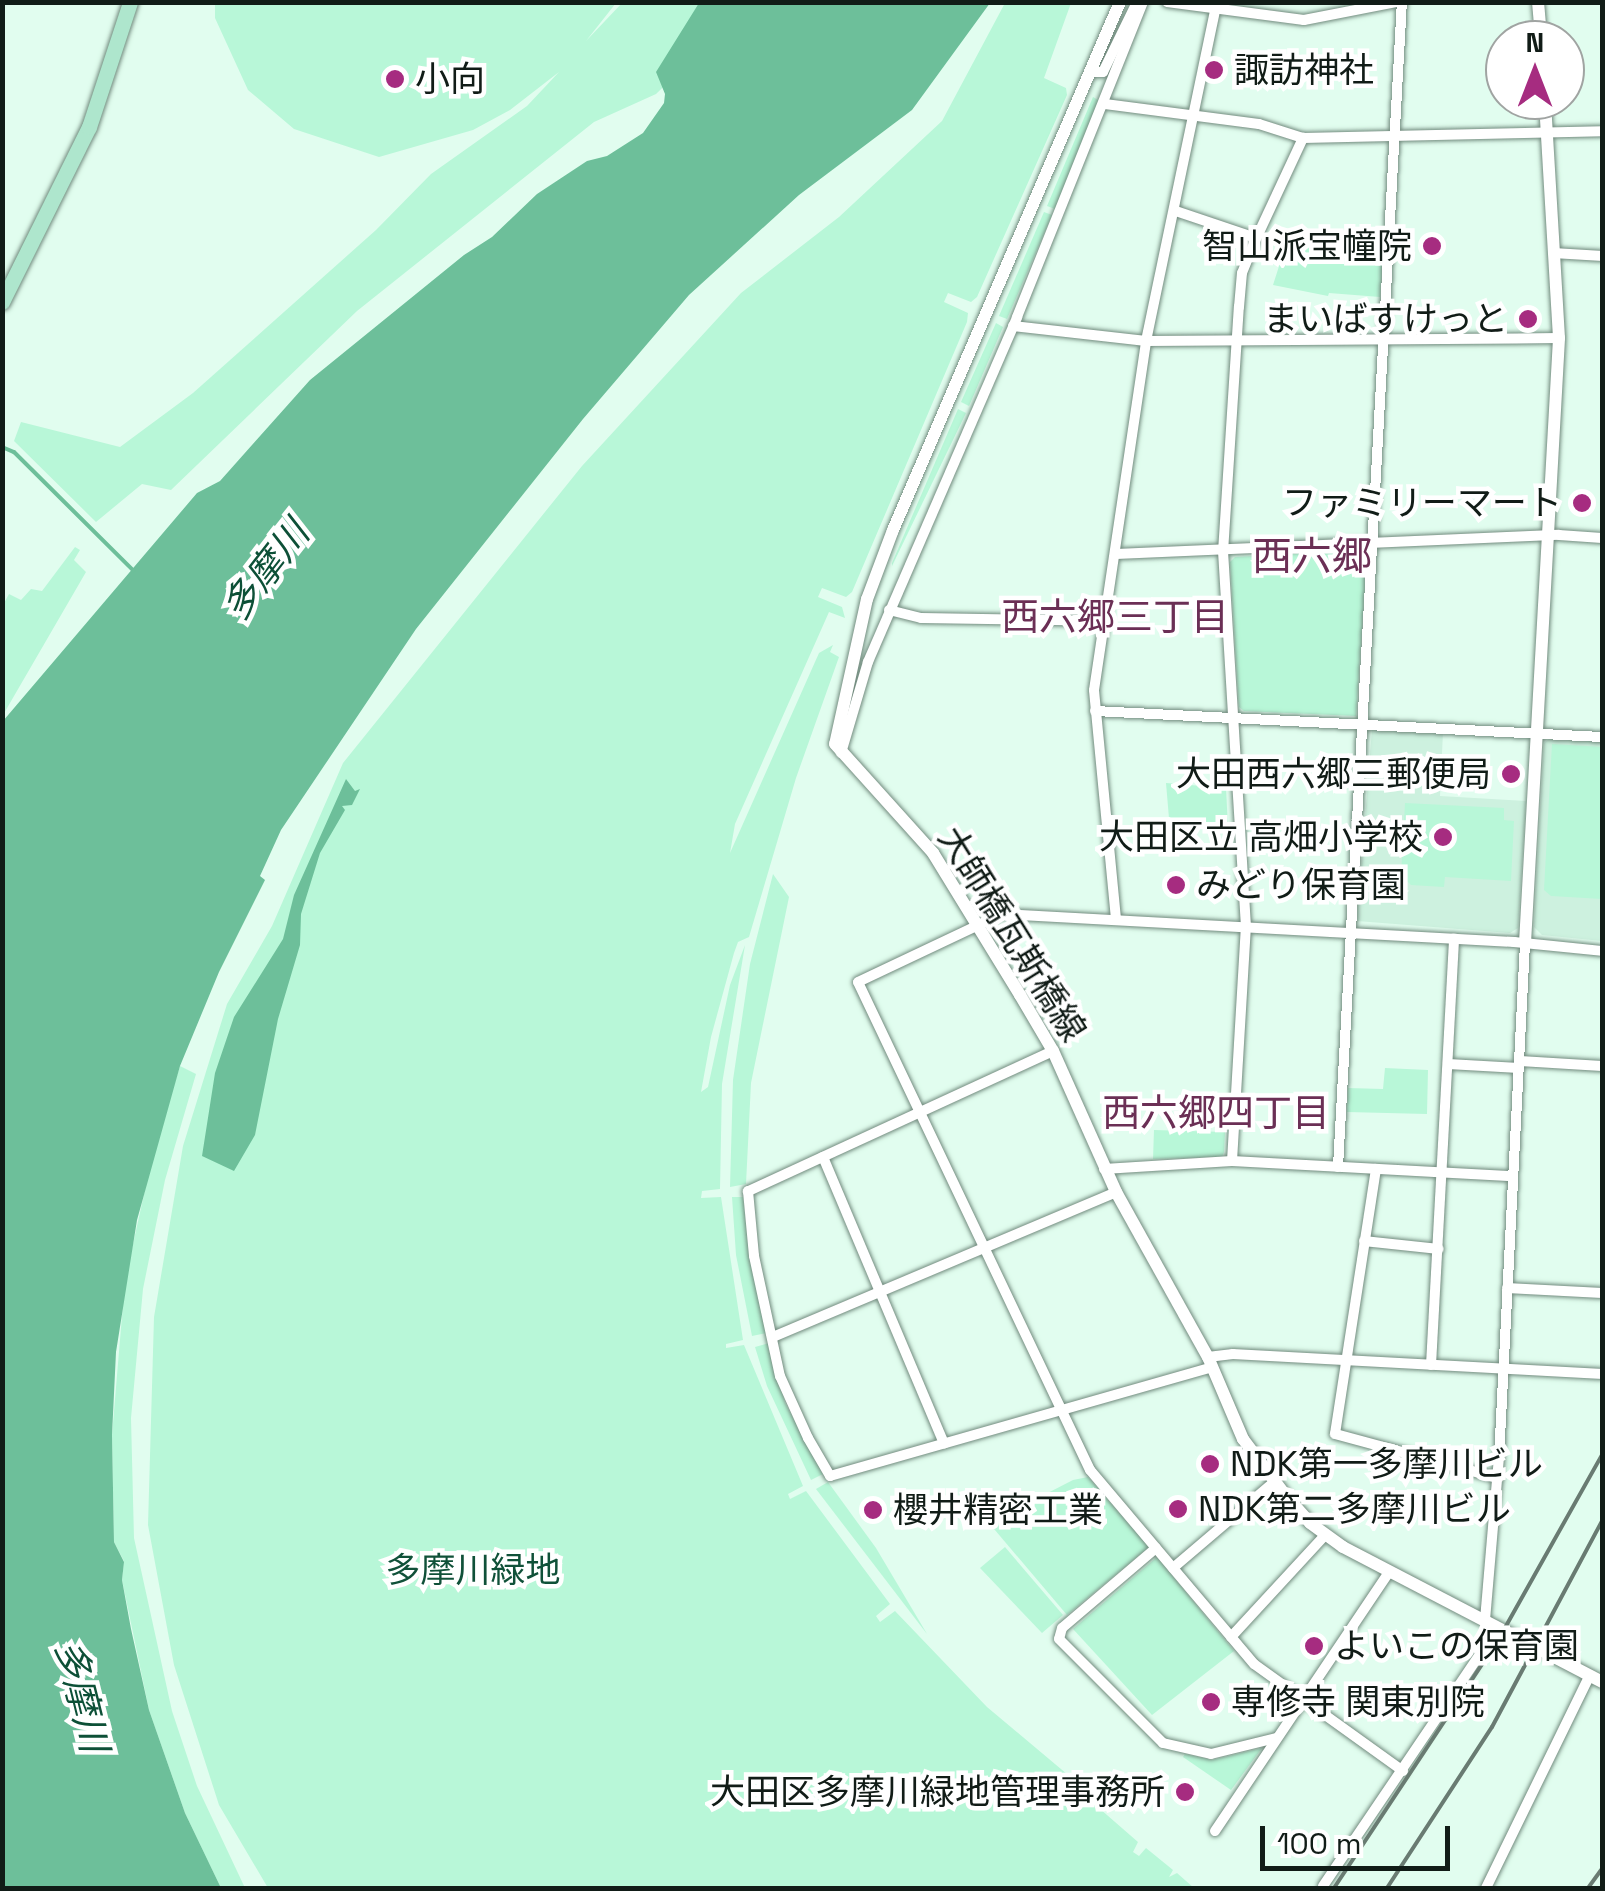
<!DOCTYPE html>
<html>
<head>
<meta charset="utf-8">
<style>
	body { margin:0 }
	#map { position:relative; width:1605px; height:1891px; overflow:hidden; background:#e1fdef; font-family:"Space Grotesk","Noto Sans JP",sans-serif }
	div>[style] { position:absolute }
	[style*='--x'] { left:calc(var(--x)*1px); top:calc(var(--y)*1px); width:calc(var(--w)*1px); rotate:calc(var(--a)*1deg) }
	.built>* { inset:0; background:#cdf1df }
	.green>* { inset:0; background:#b8f7d8 }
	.water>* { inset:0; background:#6dbf9a }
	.stream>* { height:4px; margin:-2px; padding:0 2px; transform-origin:2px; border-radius:2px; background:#6dbf9a }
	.roads { filter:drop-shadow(0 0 2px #728b7e) drop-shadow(0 0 2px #728b7e) }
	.minor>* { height:10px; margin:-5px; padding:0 5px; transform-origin:5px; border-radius:5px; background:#fff }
	.tertiary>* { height:12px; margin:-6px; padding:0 6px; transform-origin:6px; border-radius:6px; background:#fff }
	.primary>* { height:15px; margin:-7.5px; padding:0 7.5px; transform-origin:7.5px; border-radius:7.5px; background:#aee6cd }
	.rail>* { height:4px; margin:-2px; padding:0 2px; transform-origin:2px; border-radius:2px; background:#697b72 }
	.dots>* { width:28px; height:28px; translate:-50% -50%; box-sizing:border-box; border:5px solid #fff; border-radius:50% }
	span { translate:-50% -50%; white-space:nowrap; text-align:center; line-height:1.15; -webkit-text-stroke:9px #fff; paint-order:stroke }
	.poi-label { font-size:35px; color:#111c17 }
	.left { translate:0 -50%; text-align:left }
	.right { translate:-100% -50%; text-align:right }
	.street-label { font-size:35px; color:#111c17 }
	.park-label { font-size:35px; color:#105139 }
	.water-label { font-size:38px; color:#0d5037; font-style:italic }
	.neighbourhood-label { font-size:38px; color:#6b2f55 }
	.quarter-label { font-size:40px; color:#6b2f55 }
	.frame { position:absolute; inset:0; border:5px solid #111c17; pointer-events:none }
	.north { position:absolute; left:1485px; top:20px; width:100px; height:100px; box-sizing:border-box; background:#fff; border:2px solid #a0a4a2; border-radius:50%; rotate:0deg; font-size:28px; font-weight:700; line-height:40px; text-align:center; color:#111c17 }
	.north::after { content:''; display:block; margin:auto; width:35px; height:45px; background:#a62c80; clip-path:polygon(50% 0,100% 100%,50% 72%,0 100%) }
	.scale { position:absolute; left:1260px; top:1826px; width:190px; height:45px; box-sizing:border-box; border:5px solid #111c17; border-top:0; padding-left:12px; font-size:30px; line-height:35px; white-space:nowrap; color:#111c17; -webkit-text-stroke:8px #fff; paint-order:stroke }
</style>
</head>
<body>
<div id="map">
	<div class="built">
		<i style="clip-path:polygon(1372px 729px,1443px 732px,1440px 796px,1526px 801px,1518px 928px,1510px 933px,1357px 921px)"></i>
		<i style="clip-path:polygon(1549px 739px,1602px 741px,1602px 941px,1542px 935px,1534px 927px,1544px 743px)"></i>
	</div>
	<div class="green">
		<i style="clip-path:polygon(215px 3px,616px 3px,586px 41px,622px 3px,740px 3px,731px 21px,656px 94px,594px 122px,357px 311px,171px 490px,142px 484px,96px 522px,14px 441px,21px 422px,120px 447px,193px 393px,376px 230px,431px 174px,527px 106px,559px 72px,510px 110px,473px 130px,379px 157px,294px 129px,248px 90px,215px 18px)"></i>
		<i style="clip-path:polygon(1005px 3px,1071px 3px,1044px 78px,1066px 88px,1067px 95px,977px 297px,971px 302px,948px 293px,944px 302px,968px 313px,967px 322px,852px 592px,846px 597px,822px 588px,818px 597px,842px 607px,845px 618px,829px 612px,735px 824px,730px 853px,819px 653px,833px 645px,830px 652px,839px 657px,796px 778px,749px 937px,738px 942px,734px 953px,711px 1037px,701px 1092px,708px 1087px,730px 985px,745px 945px,722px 1084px,720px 1189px,702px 1191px,701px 1198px,721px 1197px,743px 1340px,726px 1344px,726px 1348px,744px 1345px,803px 1486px,788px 1494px,790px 1499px,806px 1491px,890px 1604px,876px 1616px,880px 1622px,895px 1611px,987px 1707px,1074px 1780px,1084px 1795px,1138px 1842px,1133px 1852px,1139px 1856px,1146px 1848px,1173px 1870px,1169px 1877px,1177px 1873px,1194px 1888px,268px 1888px,219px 1805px,174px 1665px,148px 1525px,154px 1317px,183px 1146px,227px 1004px,272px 926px,343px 763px,582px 466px,741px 293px,839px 217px,942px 121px)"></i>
		<i style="clip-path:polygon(1093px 97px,1098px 100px,1097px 109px,1055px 209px,1047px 206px)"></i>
		<i style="clip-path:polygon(1044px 212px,1052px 215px,1007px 319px,999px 316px)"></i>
		<i style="clip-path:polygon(1290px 232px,1383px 258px,1380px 297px,1329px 293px,1328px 296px,1273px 285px)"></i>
		<i style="clip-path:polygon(996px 323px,1003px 327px,969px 406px,961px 402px)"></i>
		<i style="clip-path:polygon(958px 409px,966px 413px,892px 566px,892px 563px)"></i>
		<i style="clip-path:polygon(75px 547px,80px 550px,74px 560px,86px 572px,3px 715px,3px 605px,9px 594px,21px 600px,31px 589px,42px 591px)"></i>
		<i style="clip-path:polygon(1363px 550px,1367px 555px,1356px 716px,1244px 711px,1239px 707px,1230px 562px,1235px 557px)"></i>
		<i style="clip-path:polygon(1552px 744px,1602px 747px,1602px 899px,1551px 896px,1544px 890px)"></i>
		<i style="clip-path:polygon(1166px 783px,1226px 788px,1228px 828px,1170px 830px)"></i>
		<i style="clip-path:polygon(1405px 803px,1504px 808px,1504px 820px,1514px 821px,1511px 881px,1445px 877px,1444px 887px,1411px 885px,1401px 875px)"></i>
		<i style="clip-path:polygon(773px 874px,789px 897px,751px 1083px,746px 1184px,730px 1187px,733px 1080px,750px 964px)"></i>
		<i style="clip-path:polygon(180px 1066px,196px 1074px,165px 1180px,143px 1289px,131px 1418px,134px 1538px,172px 1711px,197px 1786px,245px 1888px,221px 1888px,185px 1813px,149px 1710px,122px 1580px,124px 1561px,114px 1542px,112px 1435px,125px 1280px,155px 1145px)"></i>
		<i style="clip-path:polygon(1385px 1068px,1428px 1070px,1427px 1114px,1347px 1112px,1348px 1088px,1383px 1089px)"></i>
		<i style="clip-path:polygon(1154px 1130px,1225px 1132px,1224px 1152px,1222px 1157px,1153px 1159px)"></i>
		<i style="clip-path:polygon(732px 1197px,743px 1197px,750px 1260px,767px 1333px,752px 1336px,736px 1255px)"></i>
		<i style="clip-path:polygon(769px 1343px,785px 1403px,823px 1474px,811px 1480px,767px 1386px,755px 1347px)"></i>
		<i style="clip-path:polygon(1088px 1477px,1149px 1547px,1067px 1615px,989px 1523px,1073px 1480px)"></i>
		<i style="clip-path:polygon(828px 1482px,876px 1548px,927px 1634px,816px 1489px)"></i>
		<i style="clip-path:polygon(1005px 1547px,1063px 1615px,1042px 1633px,980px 1568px)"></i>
		<i style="clip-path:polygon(1157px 1557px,1234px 1651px,1152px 1715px,1073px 1629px)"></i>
		<i style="clip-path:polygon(1262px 1748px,1231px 1790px,1183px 1757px,1185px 1754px,1212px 1760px)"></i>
	</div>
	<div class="water">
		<i style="clip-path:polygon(699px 3px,990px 3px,912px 110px,799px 195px,689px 295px,583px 419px,416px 629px,281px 830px,260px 876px,265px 880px,219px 972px,180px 1066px,137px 1220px,116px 1352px,112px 1435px,114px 1542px,124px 1562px,122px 1580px,131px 1629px,149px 1710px,185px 1813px,221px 1888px,3px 1888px,3px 721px,197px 493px,220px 481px,310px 380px,464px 255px,492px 237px,537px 194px,587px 161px,607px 156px,643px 133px,664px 103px,665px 94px,656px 72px)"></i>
		<i style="clip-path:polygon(346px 779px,355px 791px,360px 789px,352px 805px,342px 806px,345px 810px,320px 853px,301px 914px,300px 945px,278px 1019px,255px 1135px,234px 1171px,202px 1156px,215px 1073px,234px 1017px,283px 939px,294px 895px)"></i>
	</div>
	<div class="stream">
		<i style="--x:2;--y:447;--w:13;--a:23"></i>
		<i style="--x:14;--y:452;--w:168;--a:44.8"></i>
	</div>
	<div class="roads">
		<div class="minor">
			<i style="--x:1167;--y:2;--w:138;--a:7.5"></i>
			<i style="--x:1304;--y:20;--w:95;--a:-11"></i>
			<i style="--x:1092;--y:72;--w:11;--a:0"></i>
			<i style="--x:1103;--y:72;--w:78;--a:-64.1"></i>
			<i style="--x:1105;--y:104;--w:155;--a:7.4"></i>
			<i style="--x:1259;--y:124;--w:46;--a:17.7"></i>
			<i style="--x:1303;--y:138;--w:299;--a:-1.3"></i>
			<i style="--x:1176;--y:211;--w:84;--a:18.6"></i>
			<i style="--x:1554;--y:253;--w:48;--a:3.6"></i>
			<i style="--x:1013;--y:326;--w:134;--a:6.4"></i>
			<i style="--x:1146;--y:341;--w:413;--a:-0.4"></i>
			<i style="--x:1116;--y:554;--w:443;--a:-2.5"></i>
			<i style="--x:1559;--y:535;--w:43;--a:4"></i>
			<i style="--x:889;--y:610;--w:33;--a:14"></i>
			<i style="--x:921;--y:618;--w:183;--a:0.9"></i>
			<i style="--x:1095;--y:711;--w:508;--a:2.94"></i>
			<i style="--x:841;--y:753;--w:95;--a:-73.5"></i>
			<i style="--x:868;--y:662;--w:376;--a:-66.6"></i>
			<i style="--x:1017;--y:317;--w:339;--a:-68.2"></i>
			<i style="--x:1116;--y:919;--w:230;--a:-95.5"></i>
			<i style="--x:1094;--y:690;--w:353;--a:-81.5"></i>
			<i style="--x:1146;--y:341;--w:346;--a:-78.2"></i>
			<i style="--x:1053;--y:1051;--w:336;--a:155.3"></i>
			<i style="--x:748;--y:1191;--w:65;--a:84.7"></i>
			<i style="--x:754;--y:1256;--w:123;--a:77.8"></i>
			<i style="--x:780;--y:1376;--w:68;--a:65.7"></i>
			<i style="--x:808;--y:1438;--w:44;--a:59.9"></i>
			<i style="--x:830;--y:1476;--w:398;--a:-15.9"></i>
			<i style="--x:1520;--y:1061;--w:82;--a:3.5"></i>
			<i style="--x:1448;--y:1064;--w:71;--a:3.2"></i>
			<i style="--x:823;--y:1157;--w:311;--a:67.1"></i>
			<i style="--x:1232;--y:1161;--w:234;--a:-86.6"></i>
			<i style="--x:1246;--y:927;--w:376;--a:-93.5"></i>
			<i style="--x:1223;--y:552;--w:246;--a:-86.3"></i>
			<i style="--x:1239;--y:307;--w:34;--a:-85"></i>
			<i style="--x:1242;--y:273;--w:35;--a:-68"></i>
			<i style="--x:1255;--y:241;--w:114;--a:-65"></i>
			<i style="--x:1338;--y:1167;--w:1167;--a:-86.86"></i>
			<i style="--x:1104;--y:1169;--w:128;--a:-3.6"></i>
			<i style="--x:1232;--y:1161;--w:281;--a:3.1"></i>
			<i style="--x:1376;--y:1169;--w:268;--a:98.8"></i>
			<i style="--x:1335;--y:1434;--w:169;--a:15.1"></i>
			<i style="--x:1364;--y:1241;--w:75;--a:6.1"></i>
			<i style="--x:1507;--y:1288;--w:95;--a:3"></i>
			<i style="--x:773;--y:1337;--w:372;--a:-22.9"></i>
			<i style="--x:1208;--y:1357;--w:25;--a:-7"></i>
			<i style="--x:1233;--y:1354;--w:370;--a:3.1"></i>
			<i style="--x:1431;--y:1365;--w:427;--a:-86.9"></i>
			<i style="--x:1156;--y:1548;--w:123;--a:139.6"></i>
			<i style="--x:1062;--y:1628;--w:11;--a:105"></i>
			<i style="--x:1059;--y:1639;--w:147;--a:45"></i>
			<i style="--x:1163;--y:1743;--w:49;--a:12.9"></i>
			<i style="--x:1211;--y:1754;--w:67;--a:-13.8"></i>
			<i style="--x:1173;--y:1568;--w:133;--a:-40.4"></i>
			<i style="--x:1485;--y:1620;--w:163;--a:-85.1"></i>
			<i style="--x:1499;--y:1458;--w:516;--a:-87.11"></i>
			<i style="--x:1231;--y:1637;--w:139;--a:-47.3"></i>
			<i style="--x:1403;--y:1771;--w:183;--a:-144.3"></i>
			<i style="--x:1254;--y:1664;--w:254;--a:-130.2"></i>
			<i style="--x:1090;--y:1470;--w:540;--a:-115.43"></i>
			<i style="--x:858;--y:982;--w:159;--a:-25.3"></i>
			<i style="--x:1002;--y:914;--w:513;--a:3.13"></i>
			<i style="--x:1514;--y:942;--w:88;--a:5.8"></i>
			<i style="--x:1215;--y:1831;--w:313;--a:-56.1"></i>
			<i style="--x:1323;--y:1886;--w:298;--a:-55.9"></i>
			<i style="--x:1486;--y:1888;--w:237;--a:-64"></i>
		</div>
		<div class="tertiary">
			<i style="--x:1120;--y:2;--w:575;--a:113.26"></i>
			<i style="--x:893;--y:530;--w:74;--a:110.6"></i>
			<i style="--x:867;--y:599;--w:148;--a:102.4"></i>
			<i style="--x:835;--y:744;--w:147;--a:48"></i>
			<i style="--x:933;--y:853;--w:167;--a:58.5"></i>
			<i style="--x:1020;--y:995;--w:65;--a:59.5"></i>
			<i style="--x:1053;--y:1051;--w:154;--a:65.9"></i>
			<i style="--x:1116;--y:1192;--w:189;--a:60.9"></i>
			<i style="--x:1208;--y:1357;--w:89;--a:66.9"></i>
			<i style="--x:1243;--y:1439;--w:71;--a:53"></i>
			<i style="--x:1286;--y:1496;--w:36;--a:48"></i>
			<i style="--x:1310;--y:1523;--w:41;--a:36"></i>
			<i style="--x:1343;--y:1547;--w:292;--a:27.5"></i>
			<i style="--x:1538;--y:2;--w:38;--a:85"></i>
			<i style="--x:1525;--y:943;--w:606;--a:-86.78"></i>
			<i style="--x:1559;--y:338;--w:238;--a:-93.4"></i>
		</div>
		<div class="primary">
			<i style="--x:2;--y:302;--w:195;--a:-63.6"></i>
			<i style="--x:89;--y:127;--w:132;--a:-71.8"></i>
		</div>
	</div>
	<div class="rail">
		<i style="--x:1334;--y:1888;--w:295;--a:-56.5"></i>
		<i style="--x:1497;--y:1642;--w:214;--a:-60.7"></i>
		<i style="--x:1387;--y:1888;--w:192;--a:-56.9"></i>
		<i style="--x:1492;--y:1727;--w:234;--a:-61.9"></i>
		<i style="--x:1588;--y:1888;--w:24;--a:-54"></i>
	</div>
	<div class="dots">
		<i style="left:1214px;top:70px;background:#a62c80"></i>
		<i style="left:395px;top:79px;background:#a62c80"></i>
		<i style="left:1432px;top:246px;background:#a62c80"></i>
		<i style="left:1528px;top:319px;background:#a62c80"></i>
		<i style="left:1582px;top:503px;background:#a62c80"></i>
		<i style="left:1511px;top:774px;background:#a62c80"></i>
		<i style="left:1443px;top:837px;background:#a62c80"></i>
		<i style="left:1176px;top:885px;background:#a62c80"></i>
		<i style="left:1210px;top:1464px;background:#a62c80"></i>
		<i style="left:1178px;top:1509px;background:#a62c80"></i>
		<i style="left:873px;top:1510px;background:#a62c80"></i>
		<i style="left:1314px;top:1646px;background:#a62c80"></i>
		<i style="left:1211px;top:1702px;background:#a62c80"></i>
		<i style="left:1185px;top:1792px;background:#a62c80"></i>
	</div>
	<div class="poi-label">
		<span class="left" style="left:1234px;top:70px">諏訪神社</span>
		<span class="left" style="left:415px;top:79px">小向</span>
		<span class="right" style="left:1412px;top:246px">智山派宝幢院</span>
		<span class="right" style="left:1508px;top:319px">まいばすけっと</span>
		<span class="right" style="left:1562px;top:503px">ファミリーマート</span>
		<span class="right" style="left:1491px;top:774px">大田西六郷三郵便局</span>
		<span class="right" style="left:1423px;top:837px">大田区立 高畑小学校</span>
		<span class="left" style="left:1196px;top:885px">みどり保育園</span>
		<span class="left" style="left:1230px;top:1464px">NDK第一多摩川ビル</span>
		<span class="left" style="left:1198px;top:1509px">NDK第二多摩川ビル</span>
		<span class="left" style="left:893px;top:1510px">櫻井精密工業</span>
		<span class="left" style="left:1334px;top:1646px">よいこの保育園</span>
		<span class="left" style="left:1231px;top:1702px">専修寺 関東別院</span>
		<span class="right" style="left:1165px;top:1792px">大田区多摩川緑地管理事務所</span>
	</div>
	<div class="street-label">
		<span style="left:1012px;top:934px;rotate:58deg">大師橋瓦斯橋線</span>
	</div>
	<div class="park-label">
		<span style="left:473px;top:1570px">多摩川緑地</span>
	</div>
	<div class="water-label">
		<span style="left:266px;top:571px;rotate:-52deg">多摩川</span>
		<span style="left:81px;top:1696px;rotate:76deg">多摩川</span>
	</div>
	<div class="neighbourhood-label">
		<span style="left:1115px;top:618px">西六郷三丁目</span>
		<span style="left:1216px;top:1114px">西六郷四丁目</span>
	</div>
	<div class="quarter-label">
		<span style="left:1312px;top:557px">西六郷</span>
	</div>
	<div class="frame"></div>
	<div class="north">N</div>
	<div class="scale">100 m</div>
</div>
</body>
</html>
